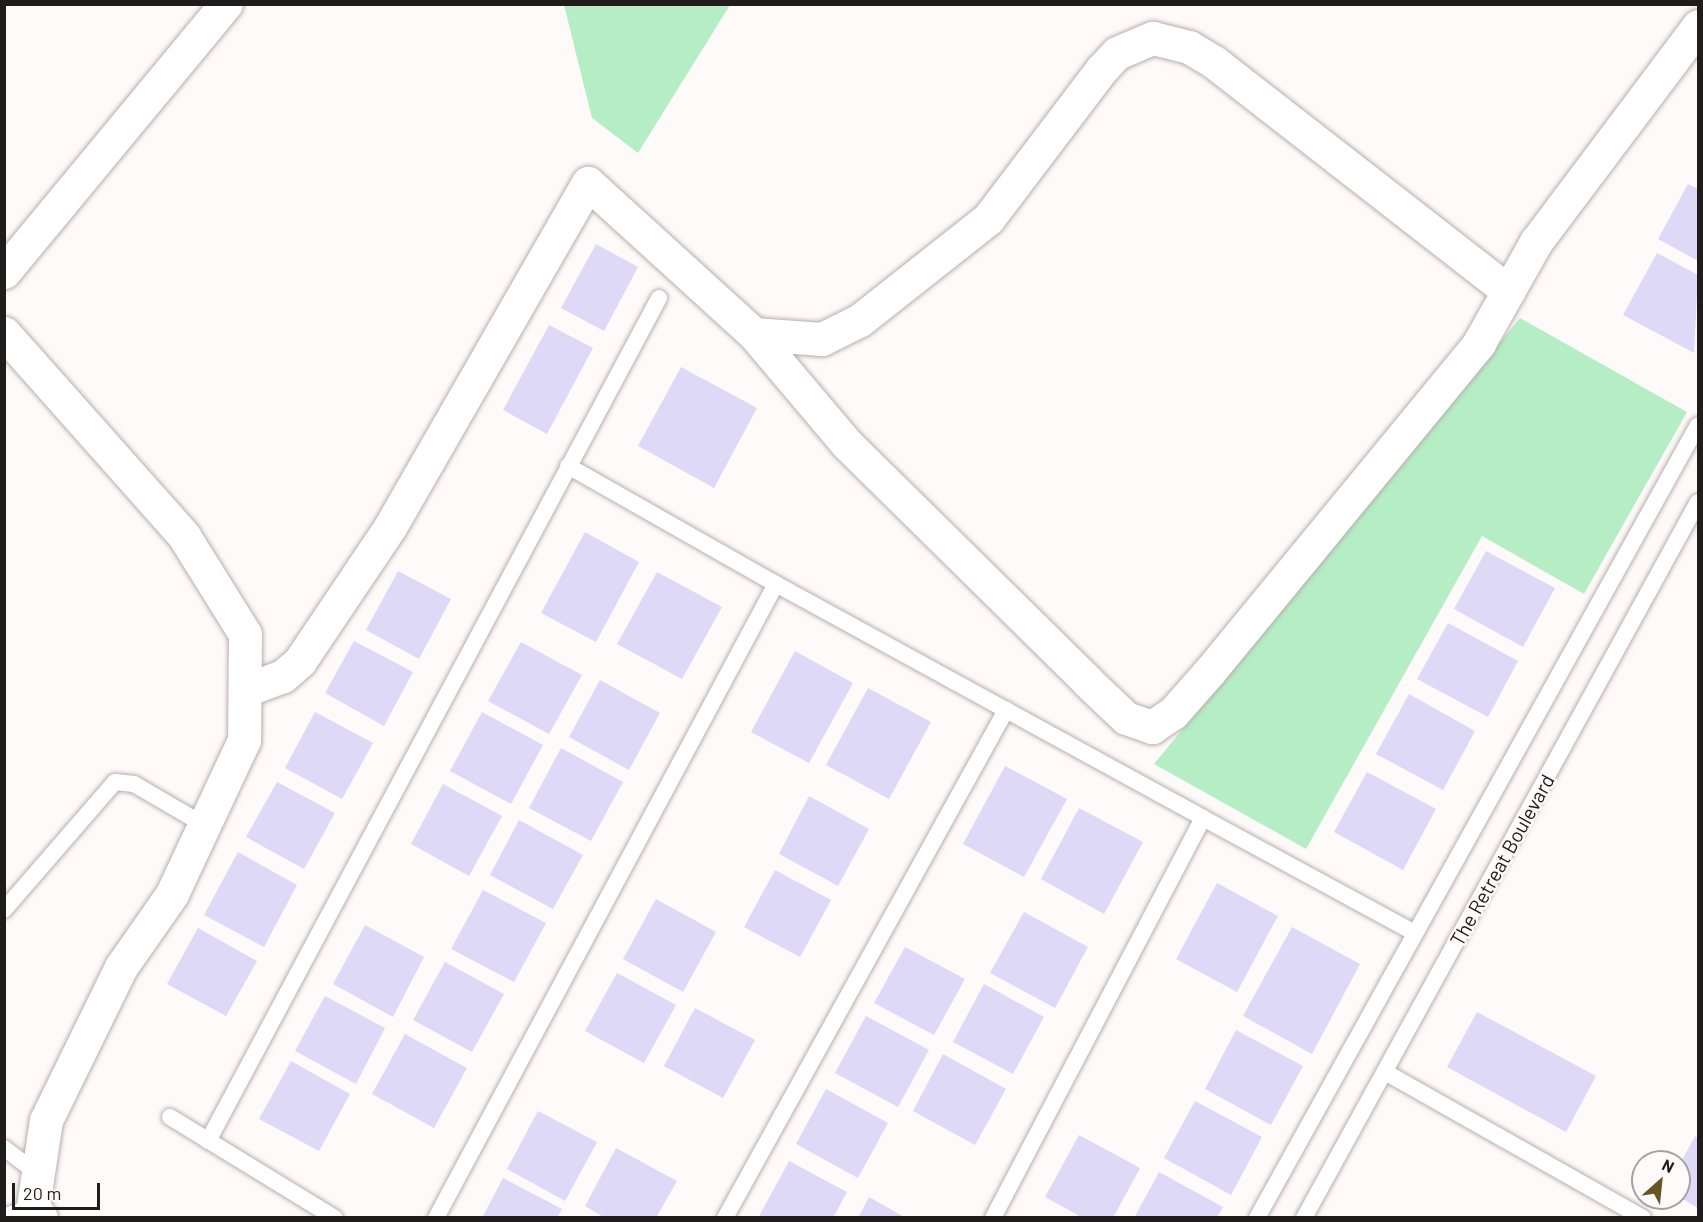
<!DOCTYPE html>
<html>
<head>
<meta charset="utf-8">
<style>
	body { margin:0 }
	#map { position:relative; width:1703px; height:1222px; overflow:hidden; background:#fefaf9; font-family:Barlow,sans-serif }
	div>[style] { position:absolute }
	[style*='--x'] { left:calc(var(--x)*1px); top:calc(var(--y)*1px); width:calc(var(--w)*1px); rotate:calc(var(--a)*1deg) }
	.green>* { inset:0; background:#b5eec5 }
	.building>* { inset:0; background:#ddd9f6 }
	.roads { filter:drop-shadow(0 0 2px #b7afab) drop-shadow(0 0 2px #b7afab) }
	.lane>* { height:16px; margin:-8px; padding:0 8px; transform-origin:8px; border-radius:8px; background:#fff }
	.street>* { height:33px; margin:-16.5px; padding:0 16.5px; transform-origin:16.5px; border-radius:16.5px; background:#fff }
	.secondary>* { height:33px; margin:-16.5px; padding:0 16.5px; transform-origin:16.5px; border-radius:16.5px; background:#fff }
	span { translate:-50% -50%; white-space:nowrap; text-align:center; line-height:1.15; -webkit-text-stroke:5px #fefaf9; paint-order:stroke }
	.street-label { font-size:20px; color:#1f1c1b }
	.frame { position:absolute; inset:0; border:6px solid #1f1c1b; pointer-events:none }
	.north { position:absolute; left:1631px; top:1150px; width:60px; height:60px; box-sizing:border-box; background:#fefaf9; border:2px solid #a5a1a0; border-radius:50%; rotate:27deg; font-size:16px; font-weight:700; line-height:24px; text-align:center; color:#1f1c1b }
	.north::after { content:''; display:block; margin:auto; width:21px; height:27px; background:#675623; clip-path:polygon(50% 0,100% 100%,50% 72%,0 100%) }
	.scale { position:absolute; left:12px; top:1183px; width:88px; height:27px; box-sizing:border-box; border:3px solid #1f1c1b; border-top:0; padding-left:8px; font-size:18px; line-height:21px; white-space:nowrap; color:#1f1c1b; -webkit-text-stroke:4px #fefaf9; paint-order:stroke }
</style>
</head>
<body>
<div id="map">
	<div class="green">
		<i style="clip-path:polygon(564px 5px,564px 4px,730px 5px,638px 153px,592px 118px)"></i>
		<i style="clip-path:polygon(1520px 318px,1687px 412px,1584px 594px,1482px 536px,1306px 849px,1154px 764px)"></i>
	</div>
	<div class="building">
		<i style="clip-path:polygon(1688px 184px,1698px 189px,1698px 261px,1658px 239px)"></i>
		<i style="clip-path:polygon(596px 244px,638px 267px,604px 331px,561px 308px)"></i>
		<i style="clip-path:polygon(1657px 253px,1698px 275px,1694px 353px,1623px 315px)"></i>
		<i style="clip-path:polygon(549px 325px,593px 348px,547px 434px,503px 410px)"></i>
		<i style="clip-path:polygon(681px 367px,757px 408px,714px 488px,638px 446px)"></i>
		<i style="clip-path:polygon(585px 532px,639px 562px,596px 642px,541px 613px)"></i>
		<i style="clip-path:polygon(1486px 551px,1555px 588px,1523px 647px,1454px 609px)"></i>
		<i style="clip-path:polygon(398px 571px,451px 599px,419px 659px,366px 630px)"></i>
		<i style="clip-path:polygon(657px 572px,722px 607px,682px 679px,617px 644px)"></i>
		<i style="clip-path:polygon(1448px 623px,1518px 661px,1488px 717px,1417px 679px)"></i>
		<i style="clip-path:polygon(354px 641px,413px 672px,384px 726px,325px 693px)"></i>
		<i style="clip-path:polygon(521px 642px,582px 675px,549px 734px,488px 701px)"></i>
		<i style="clip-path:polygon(795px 651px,853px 683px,809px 763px,751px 732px)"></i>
		<i style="clip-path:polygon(600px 680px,660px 713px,629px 770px,569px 737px)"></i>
		<i style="clip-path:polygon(868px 688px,931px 722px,889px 799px,826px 765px)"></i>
		<i style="clip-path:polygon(1409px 694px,1475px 731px,1443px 790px,1376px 754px)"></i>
		<i style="clip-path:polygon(315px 712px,373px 743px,342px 799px,285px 768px)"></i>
		<i style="clip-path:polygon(482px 712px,543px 745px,511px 804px,450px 771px)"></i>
		<i style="clip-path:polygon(561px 748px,623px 782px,591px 841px,529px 808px)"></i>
		<i style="clip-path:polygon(1005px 766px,1067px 799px,1024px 877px,963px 844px)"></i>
		<i style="clip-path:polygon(1367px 772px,1436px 809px,1403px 870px,1334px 832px)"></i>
		<i style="clip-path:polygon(277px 782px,335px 813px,304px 869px,246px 837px)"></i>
		<i style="clip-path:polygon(443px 784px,502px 816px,469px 876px,411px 844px)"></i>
		<i style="clip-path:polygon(809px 796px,869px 829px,838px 886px,779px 854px)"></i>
		<i style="clip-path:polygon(1079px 808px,1143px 842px,1104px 914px,1041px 879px)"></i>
		<i style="clip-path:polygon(519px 820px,583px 855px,553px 909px,490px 875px)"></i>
		<i style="clip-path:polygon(238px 852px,297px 885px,264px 947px,204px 915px)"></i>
		<i style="clip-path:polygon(775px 870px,831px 900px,800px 957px,744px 927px)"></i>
		<i style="clip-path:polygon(1217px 883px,1278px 916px,1237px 992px,1176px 959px)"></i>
		<i style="clip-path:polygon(483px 890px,546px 923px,514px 982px,451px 949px)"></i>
		<i style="clip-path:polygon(656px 899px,716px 932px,683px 992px,623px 959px)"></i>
		<i style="clip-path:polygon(1024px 912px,1088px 947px,1055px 1008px,990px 973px)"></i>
		<i style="clip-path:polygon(365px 925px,424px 957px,393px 1017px,333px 984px)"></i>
		<i style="clip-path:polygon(1292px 927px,1360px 964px,1312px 1054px,1243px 1016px)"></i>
		<i style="clip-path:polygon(198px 928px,257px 961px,226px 1016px,167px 984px)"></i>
		<i style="clip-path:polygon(905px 947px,965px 979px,934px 1035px,874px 1003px)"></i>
		<i style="clip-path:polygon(445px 962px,504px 994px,472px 1052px,413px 1020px)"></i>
		<i style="clip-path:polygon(617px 973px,676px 1005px,644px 1063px,585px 1031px)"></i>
		<i style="clip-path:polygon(984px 984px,1044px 1017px,1013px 1074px,953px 1042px)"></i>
		<i style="clip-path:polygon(325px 996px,385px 1028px,356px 1084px,295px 1051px)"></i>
		<i style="clip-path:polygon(695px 1008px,755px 1040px,723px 1098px,664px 1066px)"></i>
		<i style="clip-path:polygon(1477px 1012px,1596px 1076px,1566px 1132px,1447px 1067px)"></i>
		<i style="clip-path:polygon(866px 1016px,929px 1050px,898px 1107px,835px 1073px)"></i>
		<i style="clip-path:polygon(1236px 1030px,1303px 1066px,1271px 1125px,1205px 1089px)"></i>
		<i style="clip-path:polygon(405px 1034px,467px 1068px,434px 1128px,372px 1094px)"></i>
		<i style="clip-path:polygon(943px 1054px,1006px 1089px,975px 1145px,913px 1111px)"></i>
		<i style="clip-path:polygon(291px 1061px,350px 1094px,319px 1151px,259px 1119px)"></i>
		<i style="clip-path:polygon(826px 1089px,888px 1123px,858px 1178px,796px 1144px)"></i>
		<i style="clip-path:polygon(1195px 1101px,1262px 1137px,1231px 1195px,1164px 1158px)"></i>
		<i style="clip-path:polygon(538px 1111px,597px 1142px,565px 1201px,507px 1169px)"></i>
		<i style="clip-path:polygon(1079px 1135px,1140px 1168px,1113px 1218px,1083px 1218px,1045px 1197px)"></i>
		<i style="clip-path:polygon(1695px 1136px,1698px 1138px,1698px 1208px,1679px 1197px,1679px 1166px)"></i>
		<i style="clip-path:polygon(616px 1148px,677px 1181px,656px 1218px,605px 1218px,585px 1206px)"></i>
		<i style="clip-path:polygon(789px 1161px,847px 1192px,833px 1218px,758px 1218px)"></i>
		<i style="clip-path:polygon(1159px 1172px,1223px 1207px,1217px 1218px,1134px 1218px)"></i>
		<i style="clip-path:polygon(503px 1178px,562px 1209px,557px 1218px,482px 1218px)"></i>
		<i style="clip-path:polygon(869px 1197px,906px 1218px,858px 1218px)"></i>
	</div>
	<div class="roads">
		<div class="lane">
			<i style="--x:568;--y:466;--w:239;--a:29.6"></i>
			<i style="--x:1203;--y:818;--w:241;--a:28.5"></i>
			<i style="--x:4;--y:910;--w:169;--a:-49.1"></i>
			<i style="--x:115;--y:782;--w:19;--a:6"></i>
			<i style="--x:134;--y:784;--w:83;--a:30.3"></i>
			<i style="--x:1385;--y:1072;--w:296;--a:29.5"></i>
			<i style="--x:170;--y:1117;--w:193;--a:31.5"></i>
			<i style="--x:208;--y:1141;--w:956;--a:-61.85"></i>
			<i style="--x:4;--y:1148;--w:43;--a:37.4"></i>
			<i style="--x:4;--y:1217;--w:31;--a:-21"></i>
			<i style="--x:436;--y:1218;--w:719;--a:-61.8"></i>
			<i style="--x:776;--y:584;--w:487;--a:28.7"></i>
			<i style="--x:1203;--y:818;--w:452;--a:117.7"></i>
			<i style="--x:725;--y:1218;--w:581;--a:-61.05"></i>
			<i style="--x:1257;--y:1218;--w:907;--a:-60.92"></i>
			<i style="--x:1304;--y:1218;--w:817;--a:-61.18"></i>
		</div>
		<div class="street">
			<i style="--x:4;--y:272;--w:348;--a:-50.4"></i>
			<i style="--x:754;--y:334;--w:68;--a:4.2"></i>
			<i style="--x:822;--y:339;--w:42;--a:-26.6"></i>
			<i style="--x:860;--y:320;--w:163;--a:-38.3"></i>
			<i style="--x:988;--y:219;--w:187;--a:-52.8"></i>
			<i style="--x:1101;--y:70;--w:23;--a:-47"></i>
			<i style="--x:1117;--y:53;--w:39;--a:-23"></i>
			<i style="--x:1153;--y:38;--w:37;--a:14"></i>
			<i style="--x:1189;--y:47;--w:29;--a:31"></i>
			<i style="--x:1214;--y:62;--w:373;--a:37.9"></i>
			<i style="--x:245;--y:690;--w:40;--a:-20.2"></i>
			<i style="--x:283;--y:676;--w:23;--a:-41"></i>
			<i style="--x:300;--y:661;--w:161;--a:-56.1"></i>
			<i style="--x:390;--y:527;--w:397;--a:-60.1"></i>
			<i style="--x:588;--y:183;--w:224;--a:42.3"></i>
			<i style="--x:754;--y:334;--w:143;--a:49.8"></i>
			<i style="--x:846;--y:443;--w:339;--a:44.6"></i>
			<i style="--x:1087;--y:681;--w:54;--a:43.5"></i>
			<i style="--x:1126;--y:718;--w:28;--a:19"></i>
			<i style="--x:1152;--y:727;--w:25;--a:-34"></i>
			<i style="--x:1173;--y:713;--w:56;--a:-48.6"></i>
			<i style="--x:1210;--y:671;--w:424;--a:-50.6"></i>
			<i style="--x:1479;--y:343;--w:116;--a:-60.6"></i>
			<i style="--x:1536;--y:242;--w:270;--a:-53.1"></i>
		</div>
		<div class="secondary">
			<i style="--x:4;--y:333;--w:271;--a:48.4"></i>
			<i style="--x:184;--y:536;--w:115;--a:58.1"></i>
			<i style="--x:245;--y:634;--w:106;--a:90.5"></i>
			<i style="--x:244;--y:740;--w:170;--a:115.1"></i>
			<i style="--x:172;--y:894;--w:89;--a:124.9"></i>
			<i style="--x:121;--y:967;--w:170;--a:116.1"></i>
			<i style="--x:46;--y:1120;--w:87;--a:98.6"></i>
			<i style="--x:33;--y:1206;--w:14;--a:56"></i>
		</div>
	</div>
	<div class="street-label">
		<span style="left:1502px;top:860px;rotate:-61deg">The Retreat Boulevard</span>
	</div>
	<div class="frame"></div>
	<div class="north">N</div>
	<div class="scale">20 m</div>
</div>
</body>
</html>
